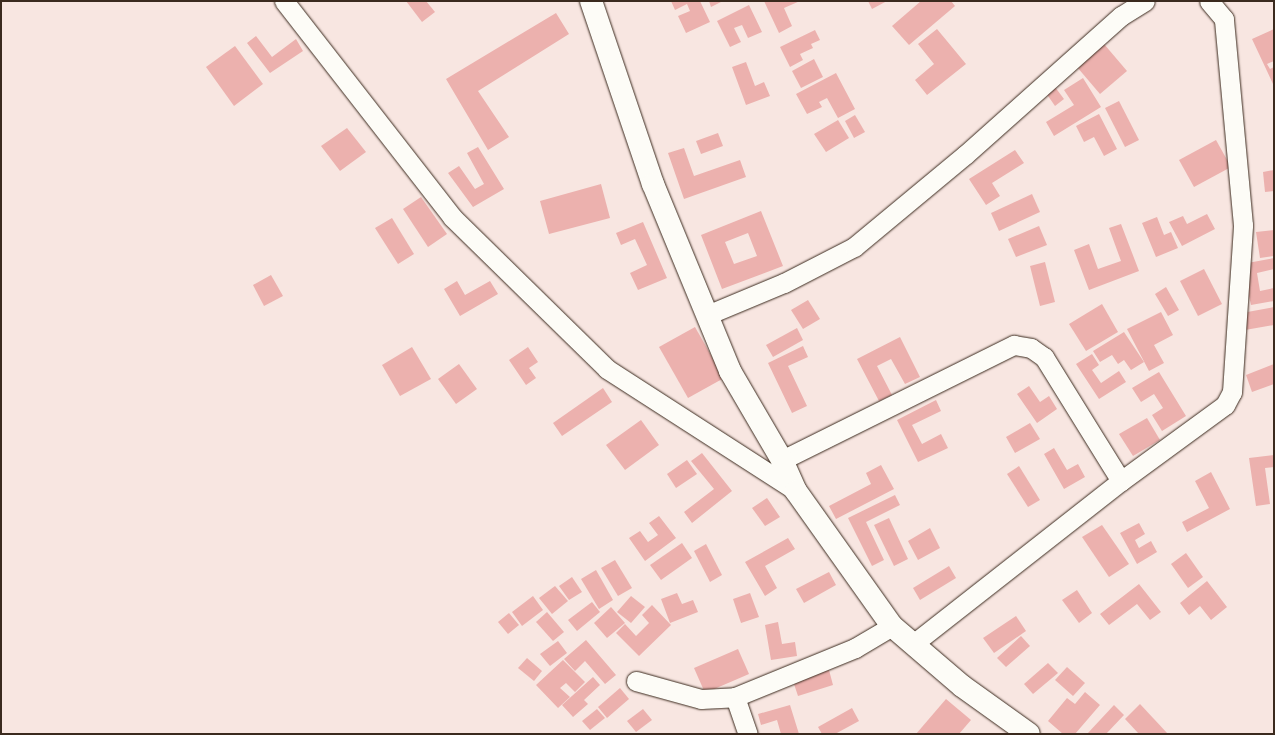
<!DOCTYPE html>
<html>
<head>
<meta charset="utf-8">
<style>
	body { margin:0 }
	#map { position:relative; width:1275px; height:735px; overflow:hidden; background:#f8e6e1; font-family:"Patrick Hand",sans-serif }
	div>[style] { position:absolute }
	[style*='--x'] { left:calc(var(--x)*1px); top:calc(var(--y)*1px); width:calc(var(--w)*1px); rotate:calc(var(--a)*1deg) }
	.building>* { inset:0; background:#ecb1ae }
	.roads { filter:drop-shadow(0 0 1px #3b2a1e) drop-shadow(0 0 1px #3b2a1e) }
	.street>* { height:19px; margin:-9.5px; padding:0 9.5px; transform-origin:9.5px; border-radius:9.5px; background:#fdfcf7 }
	.secondary>* { height:22px; margin:-11px; padding:0 11px; transform-origin:11px; border-radius:11px; background:#fdfcf7 }
	span { translate:-50% -50%; white-space:nowrap; text-align:center; line-height:1.15; -webkit-text-stroke:3.5px #fdfcf7; paint-order:stroke }
	.frame { position:absolute; inset:0; border:2px solid #3b2a1e; pointer-events:none }
</style>
</head>
<body>
<div id="map">
	<div class="building">
		<i style="clip-path:polygon(406px 1px,426px 1px,435px 12px,422px 22px)"></i>
		<i style="clip-path:polygon(671px 1px,700px 1px,710px 22px,686px 33px,678px 16px,690px 11px,687px 4px,675px 10px)"></i>
		<i style="clip-path:polygon(709px 1px,723px 1px,711px 7px)"></i>
		<i style="clip-path:polygon(764px 1px,800px 1px,784px 8px,792px 26px,779px 33px)"></i>
		<i style="clip-path:polygon(868px 1px,887px 1px,872px 9px)"></i>
		<i style="clip-path:polygon(921px 1px,951px 1px,955px 6px,909px 45px,892px 26px)"></i>
		<i style="clip-path:polygon(749px 5px,762px 32px,748px 38px,742px 25px,734px 28px,741px 42px,730px 47px,717px 21px)"></i>
		<i style="clip-path:polygon(556px 13px,569px 34px,478px 91px,509px 137px,488px 150px,446px 79px)"></i>
		<i style="clip-path:polygon(937px 29px,966px 64px,927px 95px,915px 80px,934px 64px,918px 44px)"></i>
		<i style="clip-path:polygon(1274px 29px,1274px 61px,1267px 64px,1270px 69px,1274px 67px,1273px 84px,1252px 39px)"></i>
		<i style="clip-path:polygon(815px 30px,820px 40px,811px 44px,813px 48px,800px 54px,803px 60px,790px 67px,780px 47px)"></i>
		<i style="clip-path:polygon(256px 36px,272px 57px,296px 39px,303px 51px,270px 73px,247px 43px)"></i>
		<i style="clip-path:polygon(1104px 44px,1127px 71px,1100px 94px,1077px 67px)"></i>
		<i style="clip-path:polygon(235px 46px,263px 84px,234px 106px,206px 67px)"></i>
		<i style="clip-path:polygon(814px 59px,823px 77px,801px 88px,792px 71px)"></i>
		<i style="clip-path:polygon(746px 62px,755px 86px,764px 82px,770px 96px,746px 105px,732px 67px)"></i>
		<i style="clip-path:polygon(836px 73px,855px 109px,838px 118px,827px 98px,819px 102px,822px 107px,807px 114px,796px 94px)"></i>
		<i style="clip-path:polygon(1083px 78px,1101px 107px,1054px 136px,1046px 122px,1074px 105px,1064px 90px)"></i>
		<i style="clip-path:polygon(1055px 87px,1064px 99px,1055px 106px,1046px 93px)"></i>
		<i style="clip-path:polygon(1119px 101px,1139px 140px,1125px 147px,1105px 108px)"></i>
		<i style="clip-path:polygon(1099px 114px,1117px 149px,1104px 156px,1094px 137px,1084px 142px,1076px 126px)"></i>
		<i style="clip-path:polygon(855px 115px,865px 132px,854px 138px,845px 121px)"></i>
		<i style="clip-path:polygon(838px 120px,849px 138px,826px 152px,814px 134px)"></i>
		<i style="clip-path:polygon(347px 128px,366px 152px,340px 171px,321px 146px)"></i>
		<i style="clip-path:polygon(718px 133px,723px 146px,701px 154px,696px 141px)"></i>
		<i style="clip-path:polygon(1216px 140px,1231px 167px,1194px 187px,1179px 160px)"></i>
		<i style="clip-path:polygon(478px 147px,504px 189px,473px 207px,448px 173px,459px 166px,475px 189px,484px 184px,467px 153px)"></i>
		<i style="clip-path:polygon(684px 148px,694px 176px,740px 160px,746px 177px,684px 199px,668px 153px)"></i>
		<i style="clip-path:polygon(1015px 150px,1024px 163px,992px 183px,1000px 196px,986px 205px,969px 179px)"></i>
		<i style="clip-path:polygon(1274px 170px,1274px 191px,1265px 192px,1263px 172px)"></i>
		<i style="clip-path:polygon(601px 184px,610px 218px,549px 234px,540px 201px)"></i>
		<i style="clip-path:polygon(1032px 194px,1040px 212px,999px 231px,991px 213px)"></i>
		<i style="clip-path:polygon(421px 197px,447px 234px,428px 247px,403px 209px)"></i>
		<i style="clip-path:polygon(evenodd,761px 211px,783px 266px,722px 289px,701px 235px,761px 211px,748px 233px,757px 256px,734px 264px,725px 242px,748px 233px)"></i>
		<i style="clip-path:polygon(1207px 214px,1215px 229px,1182px 246px,1169px 222px,1183px 216px,1187px 224px)"></i>
		<i style="clip-path:polygon(1157px 217px,1164px 235px,1171px 232px,1178px 248px,1156px 257px,1142px 223px)"></i>
		<i style="clip-path:polygon(392px 218px,414px 254px,398px 264px,375px 228px)"></i>
		<i style="clip-path:polygon(643px 222px,667px 278px,638px 290px,630px 273px,647px 265px,635px 239px,621px 245px,616px 233px)"></i>
		<i style="clip-path:polygon(1121px 224px,1139px 271px,1089px 290px,1074px 250px,1089px 244px,1098px 269px,1121px 261px,1109px 228px)"></i>
		<i style="clip-path:polygon(1039px 226px,1047px 245px,1016px 257px,1008px 239px)"></i>
		<i style="clip-path:polygon(1274px 230px,1274px 256px,1260px 258px,1256px 232px)"></i>
		<i style="clip-path:polygon(1274px 258px,1274px 269px,1257px 273px,1260px 291px,1274px 288px,1274px 301px,1251px 305px,1242px 264px)"></i>
		<i style="clip-path:polygon(1045px 262px,1055px 302px,1040px 306px,1030px 266px)"></i>
		<i style="clip-path:polygon(1204px 269px,1222px 304px,1198px 316px,1180px 281px)"></i>
		<i style="clip-path:polygon(271px 275px,283px 296px,264px 306px,253px 285px)"></i>
		<i style="clip-path:polygon(457px 281px,465px 295px,490px 281px,498px 294px,460px 316px,444px 289px)"></i>
		<i style="clip-path:polygon(1166px 287px,1179px 310px,1168px 316px,1155px 294px)"></i>
		<i style="clip-path:polygon(808px 300px,820px 319px,803px 329px,791px 310px)"></i>
		<i style="clip-path:polygon(1102px 304px,1118px 332px,1086px 351px,1069px 324px)"></i>
		<i style="clip-path:polygon(1274px 307px,1274px 325px,1245px 330px,1242px 313px)"></i>
		<i style="clip-path:polygon(1161px 312px,1173px 335px,1154px 345px,1164px 363px,1149px 371px,1127px 329px)"></i>
		<i style="clip-path:polygon(695px 327px,724px 378px,688px 398px,659px 347px)"></i>
		<i style="clip-path:polygon(797px 328px,803px 340px,773px 357px,766px 345px)"></i>
		<i style="clip-path:polygon(1124px 332px,1144px 362px,1131px 370px,1124px 360px,1118px 364px,1112px 355px,1100px 362px,1093px 351px)"></i>
		<i style="clip-path:polygon(900px 337px,920px 377px,905px 384px,891px 359px,877px 366px,892px 395px,879px 401px,857px 359px)"></i>
		<i style="clip-path:polygon(803px 346px,808px 357px,788px 366px,807px 406px,792px 413px,768px 363px)"></i>
		<i style="clip-path:polygon(412px 347px,431px 379px,400px 396px,382px 365px)"></i>
		<i style="clip-path:polygon(528px 347px,538px 362px,529px 368px,536px 378px,526px 385px,509px 360px)"></i>
		<i style="clip-path:polygon(1092px 354px,1099px 365px,1092px 370px,1101px 383px,1119px 371px,1126px 382px,1099px 399px,1076px 364px)"></i>
		<i style="clip-path:polygon(459px 364px,477px 389px,456px 404px,438px 379px)"></i>
		<i style="clip-path:polygon(1274px 364px,1274px 384px,1252px 392px,1246px 375px)"></i>
		<i style="clip-path:polygon(1159px 372px,1186px 416px,1162px 431px,1152px 415px,1163px 408px,1154px 394px,1141px 402px,1132px 388px)"></i>
		<i style="clip-path:polygon(1029px 386px,1040px 402px,1049px 396px,1057px 409px,1037px 423px,1017px 394px)"></i>
		<i style="clip-path:polygon(603px 388px,612px 402px,562px 436px,553px 423px)"></i>
		<i style="clip-path:polygon(936px 400px,941px 411px,912px 425px,922px 444px,941px 434px,948px 448px,918px 462px,897px 420px)"></i>
		<i style="clip-path:polygon(1147px 418px,1160px 440px,1133px 456px,1119px 434px)"></i>
		<i style="clip-path:polygon(641px 420px,659px 445px,625px 470px,606px 445px)"></i>
		<i style="clip-path:polygon(1030px 423px,1040px 439px,1015px 453px,1006px 437px)"></i>
		<i style="clip-path:polygon(1054px 448px,1067px 470px,1078px 464px,1085px 477px,1064px 489px,1044px 454px)"></i>
		<i style="clip-path:polygon(702px 453px,732px 491px,692px 523px,684px 512px,714px 489px,691px 461px)"></i>
		<i style="clip-path:polygon(1274px 455px,1274px 467px,1265px 468px,1270px 504px,1256px 506px,1249px 458px)"></i>
		<i style="clip-path:polygon(687px 460px,697px 474px,676px 488px,667px 474px)"></i>
		<i style="clip-path:polygon(881px 465px,894px 489px,836px 519px,829px 506px,871px 484px,866px 473px)"></i>
		<i style="clip-path:polygon(1019px 466px,1040px 500px,1028px 507px,1007px 474px)"></i>
		<i style="clip-path:polygon(1211px 472px,1230px 509px,1187px 532px,1182px 522px,1209px 508px,1195px 481px)"></i>
		<i style="clip-path:polygon(895px 495px,900px 505px,866px 522px,884px 560px,872px 566px,848px 518px)"></i>
		<i style="clip-path:polygon(767px 498px,780px 517px,765px 526px,752px 508px)"></i>
		<i style="clip-path:polygon(659px 516px,676px 538px,645px 561px,629px 538px,640px 531px,648px 542px,658px 535px,649px 523px)"></i>
		<i style="clip-path:polygon(889px 518px,908px 559px,894px 566px,874px 525px)"></i>
		<i style="clip-path:polygon(1139px 523px,1145px 534px,1135px 540px,1139px 548px,1151px 541px,1157px 552px,1137px 564px,1120px 533px)"></i>
		<i style="clip-path:polygon(1102px 525px,1129px 564px,1109px 577px,1082px 537px)"></i>
		<i style="clip-path:polygon(930px 528px,940px 548px,918px 560px,908px 541px)"></i>
		<i style="clip-path:polygon(788px 538px,795px 549px,765px 566px,777px 588px,765px 596px,745px 562px)"></i>
		<i style="clip-path:polygon(682px 543px,692px 558px,661px 580px,650px 565px)"></i>
		<i style="clip-path:polygon(706px 544px,722px 575px,710px 582px,694px 551px)"></i>
		<i style="clip-path:polygon(1186px 553px,1203px 577px,1188px 588px,1171px 564px)"></i>
		<i style="clip-path:polygon(615px 560px,632px 588px,618px 596px,601px 568px)"></i>
		<i style="clip-path:polygon(949px 566px,956px 578px,920px 600px,913px 588px)"></i>
		<i style="clip-path:polygon(596px 570px,613px 600px,599px 609px,581px 579px)"></i>
		<i style="clip-path:polygon(829px 572px,836px 585px,804px 603px,796px 589px)"></i>
		<i style="clip-path:polygon(572px 577px,582px 592px,569px 600px,559px 586px)"></i>
		<i style="clip-path:polygon(1207px 581px,1227px 607px,1211px 620px,1200px 606px,1189px 615px,1180px 603px)"></i>
		<i style="clip-path:polygon(1139px 584px,1161px 612px,1150px 620px,1137px 604px,1109px 625px,1100px 614px)"></i>
		<i style="clip-path:polygon(555px 586px,568px 601px,552px 614px,539px 598px)"></i>
		<i style="clip-path:polygon(1077px 590px,1092px 613px,1079px 623px,1062px 600px)"></i>
		<i style="clip-path:polygon(677px 593px,682px 604px,693px 600px,698px 612px,670px 623px,661px 599px)"></i>
		<i style="clip-path:polygon(750px 593px,759px 617px,741px 623px,733px 599px)"></i>
		<i style="clip-path:polygon(533px 596px,543px 610px,522px 626px,512px 612px)"></i>
		<i style="clip-path:polygon(631px 596px,645px 607px,631px 623px,617px 612px)"></i>
		<i style="clip-path:polygon(592px 602px,600px 612px,577px 631px,568px 620px)"></i>
		<i style="clip-path:polygon(652px 605px,671px 625px,639px 656px,616px 633px,625px 624px,636px 636px,649px 623px,642px 615px)"></i>
		<i style="clip-path:polygon(611px 607px,625px 623px,607px 638px,594px 623px)"></i>
		<i style="clip-path:polygon(547px 612px,564px 632px,553px 641px,536px 622px)"></i>
		<i style="clip-path:polygon(509px 613px,519px 625px,508px 634px,498px 622px)"></i>
		<i style="clip-path:polygon(1016px 616px,1026px 631px,994px 653px,983px 638px)"></i>
		<i style="clip-path:polygon(778px 622px,782px 644px,795px 642px,797px 656px,771px 660px,765px 625px)"></i>
		<i style="clip-path:polygon(1021px 636px,1030px 646px,1006px 667px,997px 658px)"></i>
		<i style="clip-path:polygon(586px 640px,616px 675px,605px 684px,585px 661px,575px 671px,564px 659px)"></i>
		<i style="clip-path:polygon(558px 641px,567px 653px,550px 666px,540px 654px)"></i>
		<i style="clip-path:polygon(738px 649px,749px 674px,705px 693px,694px 668px)"></i>
		<i style="clip-path:polygon(527px 658px,542px 671px,534px 681px,518px 668px)"></i>
		<i style="clip-path:polygon(563px 660px,585px 682px,575px 692px,566px 683px,560px 688px,570px 697px,558px 708px,536px 685px)"></i>
		<i style="clip-path:polygon(1048px 663px,1058px 673px,1033px 694px,1024px 684px)"></i>
		<i style="clip-path:polygon(1067px 667px,1085px 683px,1073px 696px,1055px 680px)"></i>
		<i style="clip-path:polygon(829px 670px,833px 685px,798px 696px,793px 681px)"></i>
		<i style="clip-path:polygon(593px 677px,600px 685px,584px 700px,588px 704px,573px 717px,562px 705px)"></i>
		<i style="clip-path:polygon(620px 688px,629px 699px,607px 718px,598px 707px)"></i>
		<i style="clip-path:polygon(1085px 692px,1100px 705px,1075px 734px,1063px 734px,1048px 721px,1067px 698px,1075px 704px)"></i>
		<i style="clip-path:polygon(946px 699px,971px 720px,959px 734px,916px 734px)"></i>
		<i style="clip-path:polygon(1140px 704px,1168px 734px,1139px 734px,1125px 719px)"></i>
		<i style="clip-path:polygon(790px 705px,799px 734px,781px 734px,777px 720px,761px 725px,758px 714px)"></i>
		<i style="clip-path:polygon(1114px 705px,1124px 715px,1106px 734px,1087px 734px)"></i>
		<i style="clip-path:polygon(852px 708px,859px 721px,835px 734px,822px 734px,818px 727px)"></i>
		<i style="clip-path:polygon(597px 709px,605px 718px,590px 730px,582px 721px)"></i>
		<i style="clip-path:polygon(643px 709px,652px 720px,636px 732px,627px 721px)"></i>
	</div>
	<div class="roads">
		<div class="street">
			<i style="--x:284;--y:1;--w:274;--a:52.1"></i>
			<i style="--x:452;--y:217;--w:217;--a:44.4"></i>
			<i style="--x:607;--y:369;--w:225;--a:32.8"></i>
			<i style="--x:707;--y:315;--w:83;--a:-22.6"></i>
			<i style="--x:784;--y:283;--w:79;--a:-27.2"></i>
			<i style="--x:854;--y:247;--w:144;--a:-39.7"></i>
			<i style="--x:965;--y:155;--w:209;--a:-41.7"></i>
			<i style="--x:1121;--y:16;--w:28;--a:-32"></i>
			<i style="--x:782;--y:460;--w:259;--a:-26.4"></i>
			<i style="--x:1014;--y:345;--w:17;--a:10"></i>
			<i style="--x:1031;--y:348;--w:16;--a:35"></i>
			<i style="--x:1044;--y:357;--w:146;--a:58.2"></i>
			<i style="--x:913;--y:644;--w:264;--a:-38.1"></i>
			<i style="--x:1121;--y:481;--w:129;--a:-36.2"></i>
			<i style="--x:1225;--y:405;--w:15;--a:-62"></i>
			<i style="--x:1232;--y:392;--w:167;--a:-86.2"></i>
			<i style="--x:1243;--y:225;--w:207;--a:-95.3"></i>
			<i style="--x:1224;--y:19;--w:23;--a:-130"></i>
			<i style="--x:636;--y:681;--w:67;--a:15.5"></i>
			<i style="--x:701;--y:699;--w:34;--a:-3"></i>
			<i style="--x:735;--y:697;--w:130;--a:-22.2"></i>
			<i style="--x:855;--y:648;--w:43;--a:-30.7"></i>
			<i style="--x:735;--y:697;--w:39;--a:71"></i>
		</div>
		<div class="secondary">
			<i style="--x:591;--y:1;--w:193;--a:71.3"></i>
			<i style="--x:653;--y:184;--w:202;--a:67.6"></i>
			<i style="--x:730;--y:371;--w:103;--a:59.7"></i>
			<i style="--x:782;--y:460;--w:34;--a:66"></i>
			<i style="--x:796;--y:491;--w:166;--a:54.6"></i>
			<i style="--x:892;--y:626;--w:92;--a:40.6"></i>
			<i style="--x:962;--y:686;--w:82;--a:35.6"></i>
		</div>
	</div>
	<div class="frame"></div>
</div>
</body>
</html>
